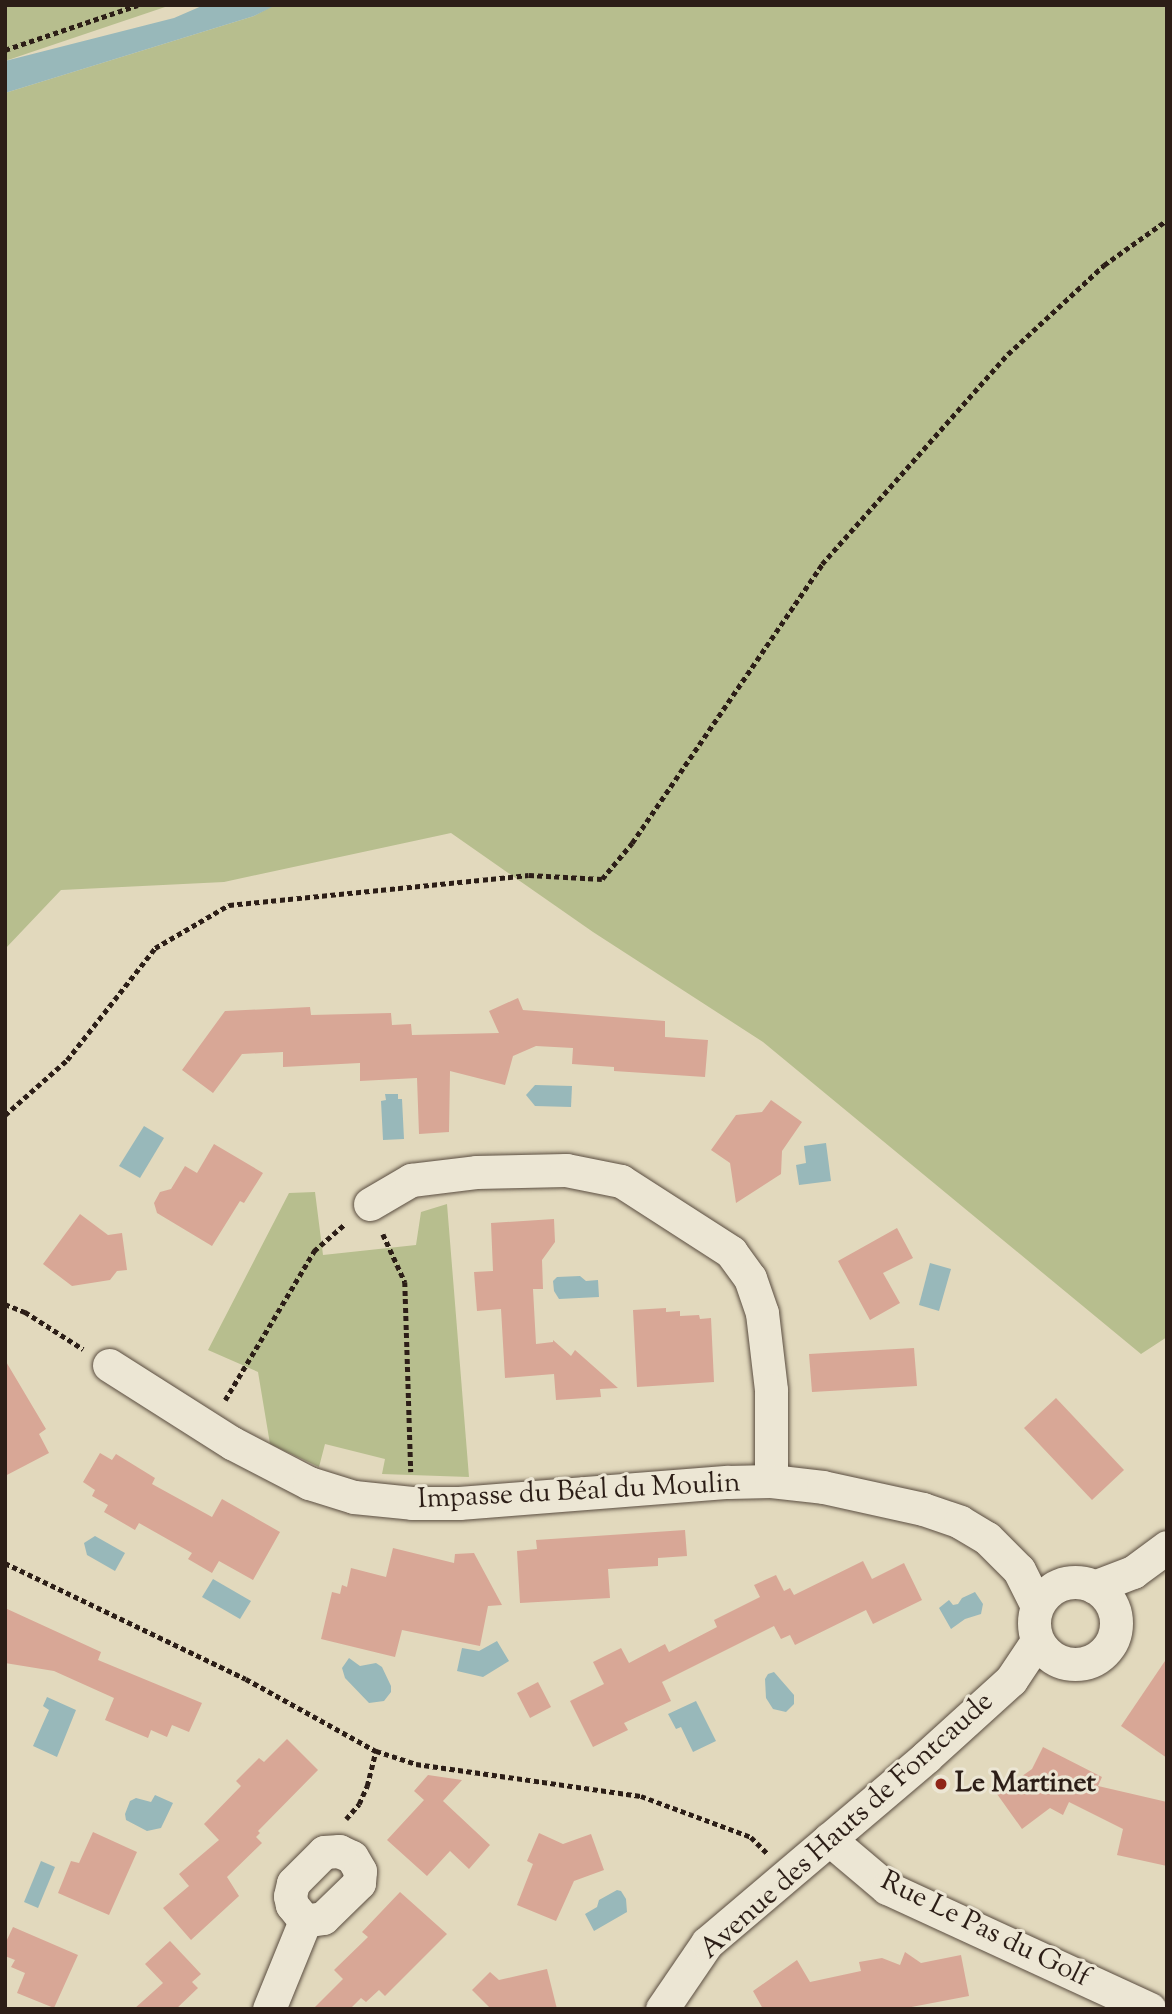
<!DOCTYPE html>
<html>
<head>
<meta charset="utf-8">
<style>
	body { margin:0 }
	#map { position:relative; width:1172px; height:2014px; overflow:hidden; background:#e2d9bd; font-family:"Sorts Mill Goudy",serif }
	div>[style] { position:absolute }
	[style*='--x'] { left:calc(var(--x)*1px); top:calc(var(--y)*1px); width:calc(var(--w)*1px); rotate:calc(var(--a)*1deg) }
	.green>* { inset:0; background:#b7be8e }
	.water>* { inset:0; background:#98b8ba }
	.building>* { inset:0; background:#d8a796 }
	.path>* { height:4.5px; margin-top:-2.25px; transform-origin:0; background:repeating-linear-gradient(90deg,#2c1e17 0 5px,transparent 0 8.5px) }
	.roads { filter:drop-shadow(0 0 2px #5a4d40) drop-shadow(0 0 2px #5a4d40) }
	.minor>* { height:33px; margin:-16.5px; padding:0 16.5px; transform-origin:16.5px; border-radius:16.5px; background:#ece6d4 }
	.minor>.ring { margin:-16.5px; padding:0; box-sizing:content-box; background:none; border:33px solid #ece6d4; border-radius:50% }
	.dots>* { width:19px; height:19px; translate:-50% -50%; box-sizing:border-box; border:4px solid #ece6d4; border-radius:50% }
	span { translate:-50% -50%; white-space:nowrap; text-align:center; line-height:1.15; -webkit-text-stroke:6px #ece6d4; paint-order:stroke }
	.street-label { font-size:28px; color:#2c1e17 }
	.poi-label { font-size:28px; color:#2c1e17; font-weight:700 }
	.left { translate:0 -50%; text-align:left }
	.frame { position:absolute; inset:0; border:7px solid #2c1e17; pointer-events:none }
</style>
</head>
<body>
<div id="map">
	<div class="green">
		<i style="clip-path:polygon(5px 5px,171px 5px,5px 61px)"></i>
		<i style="clip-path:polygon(274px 5px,1167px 5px,1167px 1337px,1141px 1354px,763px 1042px,593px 932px,451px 833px,224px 882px,61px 890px,5px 949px,5px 93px,254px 16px)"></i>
		<i style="clip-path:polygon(315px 1192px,323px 1255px,416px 1245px,421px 1212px,447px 1204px,469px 1477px,382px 1474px,385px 1459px,325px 1444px,319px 1467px,270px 1444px,258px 1372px,208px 1350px,289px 1193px)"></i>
	</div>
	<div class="water">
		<i style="clip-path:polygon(204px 5px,276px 5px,254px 16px,5px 93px,5px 61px,174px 18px)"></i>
		<i style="clip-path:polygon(535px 1085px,572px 1086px,571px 1107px,535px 1106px,526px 1095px)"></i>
		<i style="clip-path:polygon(385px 1094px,398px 1094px,398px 1099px,402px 1099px,404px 1139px,383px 1140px,381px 1101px,386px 1100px)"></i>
		<i style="clip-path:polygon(144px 1126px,164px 1138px,140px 1178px,119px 1166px)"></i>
		<i style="clip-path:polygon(826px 1143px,831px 1181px,799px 1185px,796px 1165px,806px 1163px,804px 1146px)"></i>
		<i style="clip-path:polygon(930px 1263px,951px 1269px,939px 1311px,919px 1305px)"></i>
		<i style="clip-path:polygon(580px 1276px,586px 1281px,598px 1280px,599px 1297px,559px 1299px,554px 1291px,553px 1281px,557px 1277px)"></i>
		<i style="clip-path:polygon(95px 1536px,125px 1553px,115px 1571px,87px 1555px,84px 1543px)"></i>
		<i style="clip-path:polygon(213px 1579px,251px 1601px,240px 1619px,202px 1597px)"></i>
		<i style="clip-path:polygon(975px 1592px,983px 1604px,981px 1614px,965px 1619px,951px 1629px,939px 1608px,949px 1600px,953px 1605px,958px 1604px,962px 1598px)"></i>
		<i style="clip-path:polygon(497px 1641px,509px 1661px,483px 1677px,457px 1671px,462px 1648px,479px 1651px)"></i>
		<i style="clip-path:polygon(349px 1658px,360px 1666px,376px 1663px,382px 1667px,391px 1686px,391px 1692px,384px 1701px,369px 1703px,345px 1678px,342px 1668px)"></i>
		<i style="clip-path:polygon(774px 1672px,794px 1695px,794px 1704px,786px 1712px,773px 1709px,766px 1698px,765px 1679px,768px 1674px)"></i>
		<i style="clip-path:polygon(47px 1697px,76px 1710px,57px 1757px,33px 1746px,49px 1710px,43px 1706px)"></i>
		<i style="clip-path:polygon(696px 1701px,716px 1741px,693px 1752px,681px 1727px,676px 1729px,668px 1714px)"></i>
		<i style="clip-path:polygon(155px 1795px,173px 1803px,161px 1828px,147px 1831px,126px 1820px,125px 1814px,130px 1801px,136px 1798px,151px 1802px)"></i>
		<i style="clip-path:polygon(41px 1861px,55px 1867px,38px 1908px,24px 1902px)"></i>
		<i style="clip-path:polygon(617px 1890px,621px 1891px,626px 1899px,627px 1912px,594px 1931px,585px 1914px,597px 1907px,599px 1900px)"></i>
	</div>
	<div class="building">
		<i style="clip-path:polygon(518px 998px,523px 1010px,665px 1021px,665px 1037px,708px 1040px,705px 1077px,614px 1071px,614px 1067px,572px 1064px,573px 1048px,536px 1046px,513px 1056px,505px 1085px,450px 1071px,449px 1132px,419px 1134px,417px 1078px,360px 1081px,360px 1063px,283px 1067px,283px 1052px,242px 1054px,213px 1093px,182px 1070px,225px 1011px,310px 1007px,311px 1015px,391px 1013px,392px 1025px,411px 1024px,412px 1035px,499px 1033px,489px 1011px)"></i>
		<i style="clip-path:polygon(771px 1100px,802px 1122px,782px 1151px,781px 1174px,736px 1203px,730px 1163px,711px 1150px,736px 1115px,762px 1112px)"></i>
		<i style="clip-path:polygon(214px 1144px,263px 1173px,244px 1203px,240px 1201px,212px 1246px,157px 1213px,154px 1203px,160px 1192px,171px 1189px,185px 1166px,197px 1173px)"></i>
		<i style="clip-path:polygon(80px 1214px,108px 1235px,122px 1233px,127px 1270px,117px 1271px,110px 1280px,72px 1286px,43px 1264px)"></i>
		<i style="clip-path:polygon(554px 1219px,555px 1242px,542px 1260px,543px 1289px,533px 1289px,536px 1344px,553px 1342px,553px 1340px,571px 1356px,575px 1350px,618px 1388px,600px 1389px,601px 1397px,556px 1400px,554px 1374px,505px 1378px,501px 1309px,477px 1311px,474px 1272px,493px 1271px,491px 1223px)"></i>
		<i style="clip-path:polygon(897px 1228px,913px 1258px,883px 1273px,900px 1303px,870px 1320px,838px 1261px)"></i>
		<i style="clip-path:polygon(666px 1308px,666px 1312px,680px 1311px,680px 1316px,699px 1315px,700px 1319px,711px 1318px,714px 1382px,637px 1387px,633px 1310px)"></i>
		<i style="clip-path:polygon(914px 1348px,917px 1386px,812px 1392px,809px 1354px)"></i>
		<i style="clip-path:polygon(5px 1360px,46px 1429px,39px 1434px,49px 1453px,5px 1476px)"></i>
		<i style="clip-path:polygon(1056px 1398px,1124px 1470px,1092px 1500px,1024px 1428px)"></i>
		<i style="clip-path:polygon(100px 1453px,112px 1460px,116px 1454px,155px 1478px,152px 1484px,212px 1517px,222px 1499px,280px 1532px,253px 1580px,219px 1561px,212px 1573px,188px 1559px,192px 1553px,139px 1523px,135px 1530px,104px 1512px,108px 1505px,92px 1496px,95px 1490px,83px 1482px)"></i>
		<i style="clip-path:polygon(685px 1530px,687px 1556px,658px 1558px,658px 1566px,608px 1569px,610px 1598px,520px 1603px,517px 1551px,537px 1549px,536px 1540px)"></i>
		<i style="clip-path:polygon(393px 1548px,454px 1563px,455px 1554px,474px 1553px,502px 1605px,488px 1606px,480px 1646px,402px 1630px,395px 1657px,321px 1639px,332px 1592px,340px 1594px,342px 1585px,347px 1587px,351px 1568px,386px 1577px)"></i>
		<i style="clip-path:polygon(863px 1561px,872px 1579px,904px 1563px,922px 1600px,873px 1624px,866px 1610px,795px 1645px,790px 1635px,781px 1639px,774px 1626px,662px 1682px,671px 1701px,624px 1723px,628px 1730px,593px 1747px,570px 1701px,604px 1684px,593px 1662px,621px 1648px,629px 1663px,665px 1644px,669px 1652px,717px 1627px,714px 1620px,760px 1597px,754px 1585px,776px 1575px,784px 1591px,790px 1588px,794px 1595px)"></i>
		<i style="clip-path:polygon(5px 1608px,101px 1652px,98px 1660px,202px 1703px,189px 1732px,172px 1725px,167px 1737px,151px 1730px,148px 1738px,105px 1720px,114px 1698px,54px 1671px,5px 1663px)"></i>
		<i style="clip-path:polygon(1167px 1658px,1167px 1758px,1121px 1726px)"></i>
		<i style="clip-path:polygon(538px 1682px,551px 1707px,530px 1718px,517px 1693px)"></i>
		<i style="clip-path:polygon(287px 1739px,318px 1770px,258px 1831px,260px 1833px,256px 1837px,262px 1843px,227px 1877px,239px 1896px,191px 1940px,163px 1908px,189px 1886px,179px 1874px,219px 1840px,204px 1824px,241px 1786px,236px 1781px,259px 1758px,264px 1762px)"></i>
		<i style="clip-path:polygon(1043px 1747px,1102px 1777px,1098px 1786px,1167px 1802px,1167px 1866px,1117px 1855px,1123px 1829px,1069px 1802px,1063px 1815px,1050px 1808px,1022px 1829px,997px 1794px,1032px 1769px)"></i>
		<i style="clip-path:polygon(428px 1775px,462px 1780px,443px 1801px,490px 1845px,469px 1869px,450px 1851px,427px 1876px,387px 1840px,424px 1800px,414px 1791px)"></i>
		<i style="clip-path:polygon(93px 1832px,137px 1852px,109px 1915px,58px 1893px,71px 1861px,79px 1863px)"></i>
		<i style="clip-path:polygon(539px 1833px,563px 1844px,591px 1834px,604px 1870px,574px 1881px,556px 1921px,517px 1905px,533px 1864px,527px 1861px)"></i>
		<i style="clip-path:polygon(400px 1892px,447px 1934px,385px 1996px,379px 1990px,366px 2002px,361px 1998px,350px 2009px,313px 2009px,343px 1979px,334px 1970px,368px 1937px,362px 1932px)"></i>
		<i style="clip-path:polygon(13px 1927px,78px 1955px,54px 2008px,17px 1993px,25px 1973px,11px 1967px,15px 1960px,5px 1956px,5px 1944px)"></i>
		<i style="clip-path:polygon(170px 1941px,201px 1974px,192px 1982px,198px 1988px,176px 2009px,134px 2009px,163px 1983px,145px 1964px)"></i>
		<i style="clip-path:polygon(905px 1952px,921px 1963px,961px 1955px,969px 1996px,901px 2009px,763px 2009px,753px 1991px,797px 1960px,810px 1982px,861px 1971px,859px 1962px,882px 1958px,900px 1965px)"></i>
		<i style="clip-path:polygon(547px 1969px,557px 2009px,491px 2009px,472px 1990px,490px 1972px,499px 1980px)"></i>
	</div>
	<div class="path">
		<i style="--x:5;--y:50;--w:140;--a:-18.7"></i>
		<i style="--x:5;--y:1115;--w:83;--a:-41.6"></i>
		<i style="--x:67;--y:1060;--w:142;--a:-51.8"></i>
		<i style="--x:155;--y:948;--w:86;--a:-30.2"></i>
		<i style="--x:229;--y:905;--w:301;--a:-5.7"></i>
		<i style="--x:529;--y:875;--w:73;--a:3.1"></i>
		<i style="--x:602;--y:879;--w:47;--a:-50.2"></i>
		<i style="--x:632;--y:843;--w:338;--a:-55.7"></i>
		<i style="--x:822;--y:564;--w:281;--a:-48.5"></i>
		<i style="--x:1008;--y:354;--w:131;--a:-42.8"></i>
		<i style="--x:1104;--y:265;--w:77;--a:-35.5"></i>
		<i style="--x:383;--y:1234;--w:53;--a:65.4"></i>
		<i style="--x:405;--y:1282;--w:190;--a:88.2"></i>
		<i style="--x:5;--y:1304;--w:22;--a:22"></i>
		<i style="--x:25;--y:1312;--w:69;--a:32.5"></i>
		<i style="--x:225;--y:1400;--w:174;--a:-59.1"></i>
		<i style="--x:314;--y:1251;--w:41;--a:-41.1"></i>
		<i style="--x:5;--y:1563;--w:267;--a:25.7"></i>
		<i style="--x:246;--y:1679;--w:149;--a:29"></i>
		<i style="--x:376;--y:1751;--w:42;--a:18"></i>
		<i style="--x:416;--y:1764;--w:227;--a:8.1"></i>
		<i style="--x:641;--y:1796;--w:117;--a:20.4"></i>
		<i style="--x:751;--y:1837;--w:23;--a:45"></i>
		<i style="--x:346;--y:1819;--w:20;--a:-49"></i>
		<i style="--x:359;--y:1804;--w:20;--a:-66"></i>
		<i style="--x:367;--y:1786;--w:36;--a:-76"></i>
	</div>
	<div class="roads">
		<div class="minor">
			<i style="--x:370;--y:1204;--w:48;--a:-30.3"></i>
			<i style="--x:411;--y:1180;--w:65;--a:-7"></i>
			<i style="--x:476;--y:1172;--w:90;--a:-1.3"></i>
			<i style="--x:566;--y:1170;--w:56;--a:11.3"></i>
			<i style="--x:621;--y:1181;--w:131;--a:32.8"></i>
			<i style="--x:731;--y:1252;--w:32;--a:54"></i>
			<i style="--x:750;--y:1278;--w:37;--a:71"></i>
			<i style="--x:762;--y:1313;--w:78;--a:83.3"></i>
			<i style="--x:771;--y:1390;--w:91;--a:90"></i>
			<i style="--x:109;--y:1365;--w:146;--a:32.4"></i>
			<i style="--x:232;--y:1443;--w:87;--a:27.5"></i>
			<i style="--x:309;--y:1483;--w:47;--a:17.3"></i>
			<i style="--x:354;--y:1497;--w:58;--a:5.9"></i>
			<i style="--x:412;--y:1503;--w:47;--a:0"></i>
			<i style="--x:459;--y:1503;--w:270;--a:-4.5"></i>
			<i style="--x:728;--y:1482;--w:43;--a:-1.3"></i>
			<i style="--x:771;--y:1481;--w:52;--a:6.6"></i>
			<i style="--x:823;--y:1487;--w:102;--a:12.4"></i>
			<i style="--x:923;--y:1509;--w:39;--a:19"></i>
			<i style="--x:960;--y:1522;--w:31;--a:31"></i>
			<i style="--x:987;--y:1538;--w:45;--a:45"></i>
			<i style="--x:1019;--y:1570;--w:40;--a:63.4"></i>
			<i class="ring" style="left:1034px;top:1582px;width:49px;height:49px"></i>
			<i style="--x:1094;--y:1587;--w:42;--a:-21"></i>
			<i style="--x:1133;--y:1572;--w:42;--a:-36.3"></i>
			<i style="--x:829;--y:1839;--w:76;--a:40.2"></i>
			<i style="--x:887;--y:1888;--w:289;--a:24.7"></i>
			<i style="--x:339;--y:1851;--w:14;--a:25"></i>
			<i style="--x:352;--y:1857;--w:16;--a:60"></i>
			<i style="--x:360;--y:1871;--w:12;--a:95"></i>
			<i style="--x:359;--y:1883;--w:50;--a:135.8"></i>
			<i style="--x:323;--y:1918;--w:18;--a:171"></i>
			<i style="--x:305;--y:1921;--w:21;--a:-129"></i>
			<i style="--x:292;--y:1905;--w:9;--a:-103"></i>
			<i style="--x:290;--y:1896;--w:13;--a:-77"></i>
			<i style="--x:293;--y:1883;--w:44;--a:-45"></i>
			<i style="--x:324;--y:1852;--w:15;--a:-4"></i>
			<i style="--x:269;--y:2009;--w:95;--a:-67.8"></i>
			<i style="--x:662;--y:2009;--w:80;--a:-55.7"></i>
			<i style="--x:707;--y:1943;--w:287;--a:-40.3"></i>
			<i style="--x:926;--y:1757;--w:115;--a:-42.2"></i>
			<i style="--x:1011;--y:1680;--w:47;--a:-56.3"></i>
		</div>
	</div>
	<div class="dots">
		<i style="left:941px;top:1784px;background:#8f2418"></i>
	</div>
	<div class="street-label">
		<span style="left:579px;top:1492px;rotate:-3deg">Impasse du Béal du Moulin</span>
		<span style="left:847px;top:1826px;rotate:-42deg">Avenue des Hauts de Fontcaude</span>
		<span style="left:985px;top:1930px;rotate:26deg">Rue Le Pas du Golf</span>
	</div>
	<div class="poi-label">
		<span class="left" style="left:955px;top:1784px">Le Martinet</span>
	</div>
	<div class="frame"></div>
</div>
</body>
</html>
